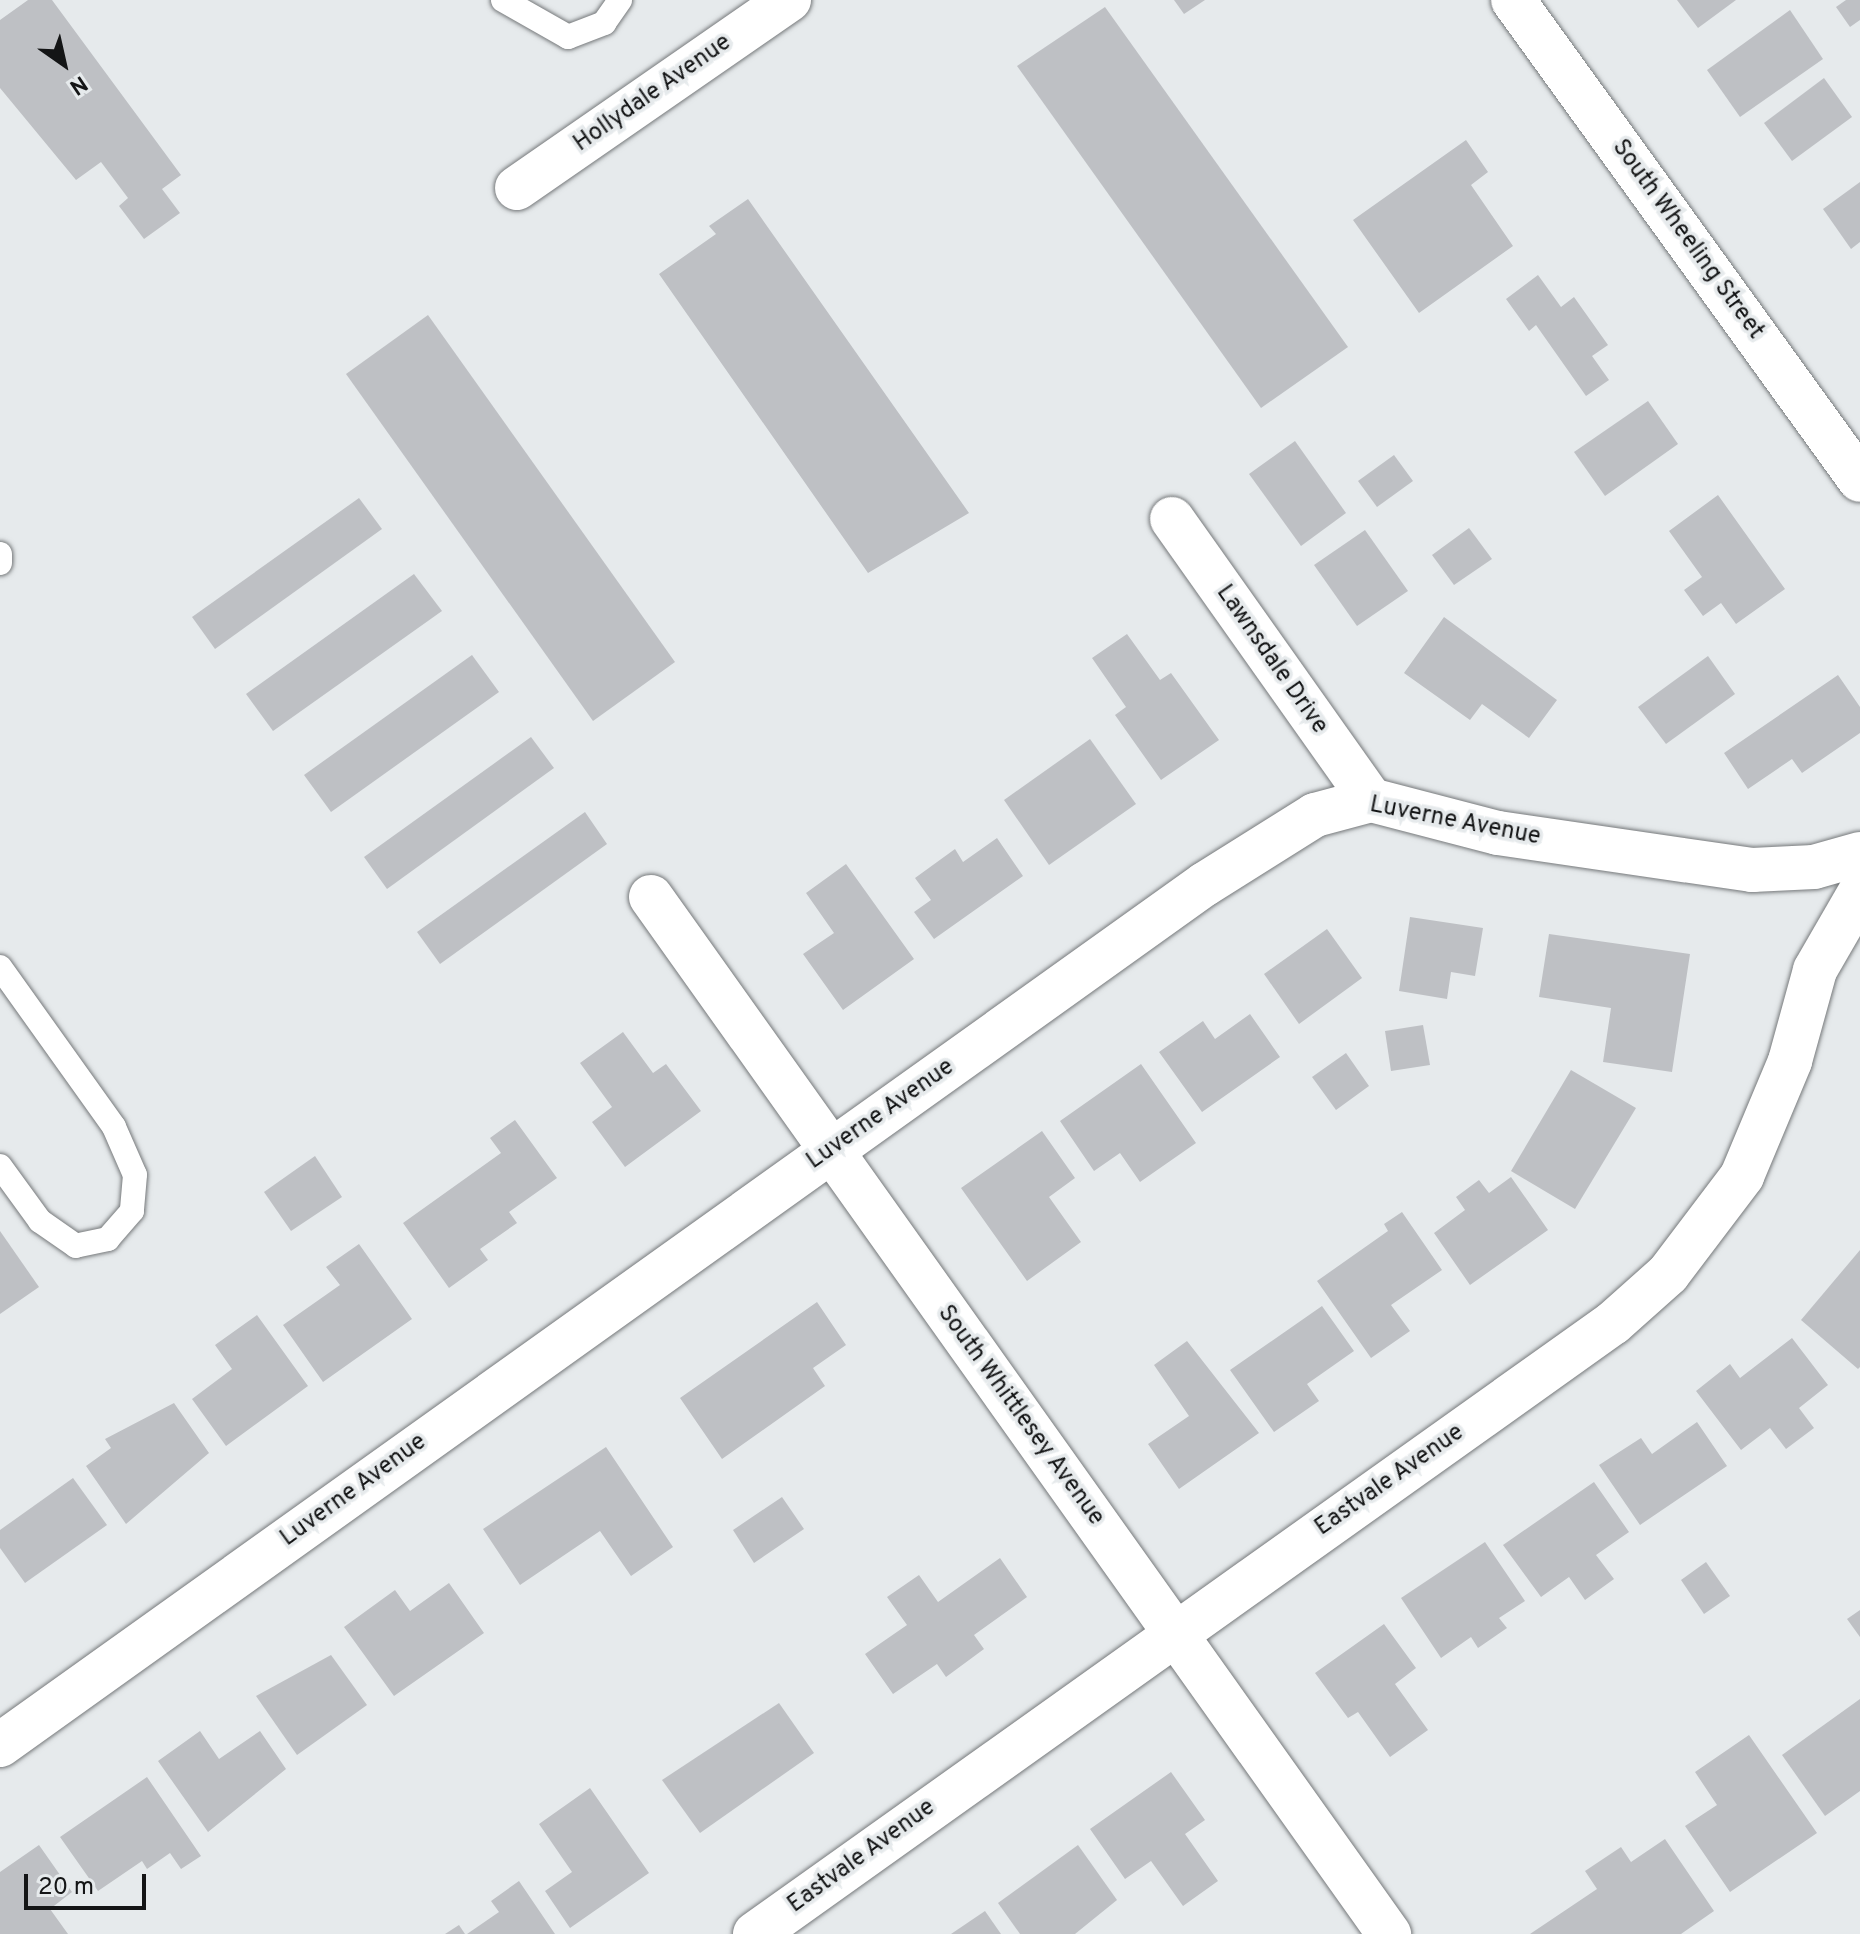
<!DOCTYPE html>
<html>
<head>
<meta charset="utf-8">
<style>
	body { margin:0 }
	#map { position:relative; width:1860px; height:1934px; overflow:hidden; background:#e6eaec; font-family:Overpass,sans-serif }
	div>[style] { position:absolute }
	[style*='--x'] { left:calc(var(--x)*1px); top:calc(var(--y)*1px); width:calc(var(--w)*1px); rotate:calc(var(--a)*1deg) }
	.building>* { inset:0; background:#bec0c4 }
	.roads { filter:drop-shadow(0 0 2px #76797b) drop-shadow(0 0 2px #76797b) }
	.lane>* { height:24px; margin:-12px; padding:0 12px; transform-origin:12px; border-radius:12px; background:#fff }
	.street>* { height:44px; margin:-22px; padding:0 22px; transform-origin:22px; border-radius:22px; background:#fff }
	.secondary>* { height:44px; margin:-22px; padding:0 22px; transform-origin:22px; border-radius:22px; background:#fff }
	span { translate:-50% -50%; white-space:nowrap; text-align:center; line-height:1.15; -webkit-text-stroke:7px #e6eaec; paint-order:stroke }
	.street-label { font-size:24px; color:#141516 }
	.north { position:absolute; left:24px; top:24px; width:80px; height:80px; -webkit-text-stroke:6px #e6eaec; paint-order:stroke; rotate:146deg; font-size:22px; font-weight:700; line-height:32px; text-align:center; color:#141516 }
	.north::after { content:''; display:block; margin:auto; width:28px; height:36px; background:#141516; clip-path:polygon(50% 0,100% 100%,50% 72%,0 100%) }
	.scale { position:absolute; left:24px; top:1874px; width:122px; height:36px; box-sizing:border-box; border:4px solid #141516; border-top:0; padding-left:10px; font-size:24px; line-height:28px; white-space:nowrap; color:#141516; -webkit-text-stroke:6px #e6eaec; paint-order:stroke }
</style>
</head>
<body>
<div id="map">
	<div class="building">
		<i style="clip-path:polygon(28px 0,52px 0,181px 175px,162px 189px,180px 213px,144px 239px,119px 206px,128px 198px,101px 162px,76px 180px,0 88px,0 20px)"></i>
		<i style="clip-path:polygon(1174px 0,1205px 0,1184px 14px)"></i>
		<i style="clip-path:polygon(1677px 0,1736px 0,1698px 28px)"></i>
		<i style="clip-path:polygon(1846px 0,1860px 0,1860px 20px,1850px 27px,1836px 7px)"></i>
		<i style="clip-path:polygon(1105px 7px,1348px 347px,1261px 408px,1017px 66px)"></i>
		<i style="clip-path:polygon(1790px 10px,1823px 59px,1740px 117px,1707px 70px)"></i>
		<i style="clip-path:polygon(1824px 78px,1852px 117px,1792px 161px,1764px 123px)"></i>
		<i style="clip-path:polygon(1466px 140px,1488px 172px,1471px 185px,1513px 246px,1419px 313px,1353px 220px)"></i>
		<i style="clip-path:polygon(1860px 182px,1860px 242px,1851px 249px,1823px 209px)"></i>
		<i style="clip-path:polygon(748px 199px,969px 513px,868px 573px,659px 274px,716px 234px,709px 226px)"></i>
		<i style="clip-path:polygon(1538px 275px,1561px 307px,1574px 297px,1608px 345px,1592px 356px,1609px 380px,1586px 396px,1536px 325px,1529px 331px,1506px 299px)"></i>
		<i style="clip-path:polygon(428px 315px,675px 662px,593px 721px,346px 374px)"></i>
		<i style="clip-path:polygon(1648px 401px,1678px 444px,1605px 496px,1574px 452px)"></i>
		<i style="clip-path:polygon(1295px 441px,1346px 513px,1301px 546px,1249px 474px)"></i>
		<i style="clip-path:polygon(1394px 455px,1413px 481px,1377px 507px,1358px 481px)"></i>
		<i style="clip-path:polygon(1718px 495px,1785px 589px,1736px 624px,1721px 603px,1703px 616px,1684px 590px,1702px 577px,1669px 531px)"></i>
		<i style="clip-path:polygon(359px 498px,382px 529px,215px 649px,192px 617px)"></i>
		<i style="clip-path:polygon(1469px 528px,1492px 559px,1454px 585px,1432px 555px)"></i>
		<i style="clip-path:polygon(1365px 530px,1408px 591px,1357px 626px,1314px 565px)"></i>
		<i style="clip-path:polygon(414px 574px,442px 611px,273px 731px,246px 694px)"></i>
		<i style="clip-path:polygon(1444px 617px,1557px 700px,1529px 738px,1482px 704px,1470px 720px,1404px 673px)"></i>
		<i style="clip-path:polygon(1127px 634px,1160px 680px,1171px 673px,1219px 740px,1161px 780px,1115px 715px,1126px 707px,1092px 658px)"></i>
		<i style="clip-path:polygon(472px 655px,499px 692px,331px 812px,304px 775px)"></i>
		<i style="clip-path:polygon(1708px 656px,1735px 694px,1666px 744px,1638px 707px)"></i>
		<i style="clip-path:polygon(1838px 675px,1860px 707px,1860px 733px,1802px 773px,1792px 759px,1748px 789px,1724px 753px)"></i>
		<i style="clip-path:polygon(531px 737px,554px 768px,387px 889px,364px 857px)"></i>
		<i style="clip-path:polygon(1090px 739px,1136px 804px,1049px 865px,1004px 800px)"></i>
		<i style="clip-path:polygon(585px 812px,607px 844px,440px 964px,417px 932px)"></i>
		<i style="clip-path:polygon(997px 838px,1023px 876px,934px 939px,914px 912px,931px 900px,915px 878px,955px 849px,963px 862px)"></i>
		<i style="clip-path:polygon(846px 864px,914px 959px,843px 1010px,803px 954px,834px 933px,806px 893px)"></i>
		<i style="clip-path:polygon(1410px 917px,1483px 928px,1475px 976px,1451px 972px,1447px 999px,1399px 991px)"></i>
		<i style="clip-path:polygon(1327px 929px,1362px 978px,1299px 1024px,1264px 974px)"></i>
		<i style="clip-path:polygon(1549px 934px,1690px 954px,1672px 1072px,1603px 1062px,1611px 1008px,1539px 997px)"></i>
		<i style="clip-path:polygon(1250px 1014px,1280px 1057px,1202px 1112px,1159px 1052px,1203px 1021px,1215px 1039px)"></i>
		<i style="clip-path:polygon(1423px 1025px,1430px 1065px,1391px 1071px,1385px 1031px)"></i>
		<i style="clip-path:polygon(623px 1032px,653px 1073px,666px 1064px,701px 1111px,625px 1167px,592px 1122px,612px 1107px,580px 1063px)"></i>
		<i style="clip-path:polygon(1346px 1053px,1369px 1086px,1336px 1110px,1312px 1077px)"></i>
		<i style="clip-path:polygon(1141px 1064px,1196px 1143px,1140px 1182px,1120px 1153px,1094px 1171px,1060px 1121px)"></i>
		<i style="clip-path:polygon(1571px 1070px,1636px 1108px,1575px 1209px,1511px 1171px)"></i>
		<i style="clip-path:polygon(515px 1120px,557px 1178px,509px 1212px,517px 1223px,480px 1249px,488px 1260px,449px 1288px,403px 1223px,501px 1153px,490px 1138px)"></i>
		<i style="clip-path:polygon(1042px 1131px,1075px 1178px,1049px 1197px,1081px 1242px,1027px 1281px,961px 1188px)"></i>
		<i style="clip-path:polygon(315px 1156px,342px 1197px,291px 1231px,264px 1192px)"></i>
		<i style="clip-path:polygon(1511px 1177px,1548px 1230px,1470px 1285px,1434px 1233px,1465px 1210px,1456px 1197px,1479px 1180px,1489px 1193px)"></i>
		<i style="clip-path:polygon(1402px 1212px,1442px 1270px,1391px 1305px,1410px 1331px,1371px 1358px,1317px 1281px,1388px 1231px,1384px 1224px)"></i>
		<i style="clip-path:polygon(0 1231px,39px 1287px,0 1314px)"></i>
		<i style="clip-path:polygon(359px 1244px,412px 1319px,323px 1382px,283px 1325px,340px 1285px,326px 1267px)"></i>
		<i style="clip-path:polygon(1860px 1250px,1860px 1367px,1858px 1369px,1801px 1320px)"></i>
		<i style="clip-path:polygon(817px 1302px,846px 1345px,813px 1368px,825px 1386px,722px 1459px,680px 1398px)"></i>
		<i style="clip-path:polygon(1322px 1306px,1354px 1351px,1307px 1384px,1319px 1401px,1274px 1432px,1230px 1370px)"></i>
		<i style="clip-path:polygon(257px 1315px,308px 1386px,226px 1446px,192px 1399px,232px 1369px,215px 1345px)"></i>
		<i style="clip-path:polygon(1792px 1338px,1828px 1385px,1799px 1408px,1814px 1428px,1786px 1449px,1770px 1428px,1741px 1450px,1696px 1391px,1730px 1364px,1740px 1378px)"></i>
		<i style="clip-path:polygon(1187px 1341px,1259px 1433px,1179px 1489px,1148px 1444px,1189px 1416px,1154px 1365px)"></i>
		<i style="clip-path:polygon(174px 1403px,209px 1453px,126px 1524px,86px 1466px,111px 1448px,105px 1439px)"></i>
		<i style="clip-path:polygon(1697px 1422px,1727px 1466px,1640px 1525px,1599px 1465px,1641px 1438px,1652px 1454px)"></i>
		<i style="clip-path:polygon(606px 1447px,673px 1547px,631px 1576px,600px 1531px,520px 1585px,483px 1529px)"></i>
		<i style="clip-path:polygon(73px 1478px,107px 1525px,25px 1583px,0 1548px,0 1530px)"></i>
		<i style="clip-path:polygon(1594px 1482px,1629px 1532px,1596px 1555px,1614px 1579px,1585px 1600px,1569px 1577px,1541px 1597px,1503px 1545px)"></i>
		<i style="clip-path:polygon(782px 1497px,804px 1529px,754px 1563px,733px 1530px)"></i>
		<i style="clip-path:polygon(1485px 1542px,1525px 1601px,1499px 1618px,1507px 1628px,1478px 1648px,1471px 1637px,1441px 1658px,1401px 1598px)"></i>
		<i style="clip-path:polygon(1000px 1558px,1027px 1597px,974px 1635px,984px 1649px,946px 1677px,937px 1664px,893px 1694px,865px 1654px,907px 1625px,887px 1597px,919px 1575px,938px 1602px)"></i>
		<i style="clip-path:polygon(1706px 1562px,1730px 1596px,1704px 1614px,1681px 1580px)"></i>
		<i style="clip-path:polygon(449px 1583px,484px 1633px,394px 1696px,344px 1627px,395px 1590px,410px 1611px)"></i>
		<i style="clip-path:polygon(1860px 1610px,1860px 1637px,1847px 1619px)"></i>
		<i style="clip-path:polygon(1384px 1624px,1416px 1668px,1395px 1684px,1428px 1730px,1390px 1757px,1358px 1712px,1348px 1718px,1315px 1673px)"></i>
		<i style="clip-path:polygon(331px 1655px,367px 1705px,297px 1755px,256px 1696px)"></i>
		<i style="clip-path:polygon(1860px 1699px,1860px 1791px,1825px 1816px,1782px 1755px)"></i>
		<i style="clip-path:polygon(779px 1703px,814px 1753px,700px 1833px,662px 1780px)"></i>
		<i style="clip-path:polygon(200px 1731px,219px 1759px,260px 1731px,286px 1769px,208px 1832px,158px 1761px)"></i>
		<i style="clip-path:polygon(1749px 1735px,1817px 1833px,1730px 1892px,1685px 1826px,1717px 1805px,1695px 1772px)"></i>
		<i style="clip-path:polygon(1171px 1772px,1205px 1820px,1185px 1834px,1218px 1881px,1183px 1906px,1151px 1861px,1125px 1879px,1090px 1829px)"></i>
		<i style="clip-path:polygon(147px 1777px,201px 1856px,181px 1869px,170px 1853px,147px 1869px,142px 1861px,98px 1891px,60px 1837px)"></i>
		<i style="clip-path:polygon(590px 1788px,649px 1873px,570px 1928px,545px 1891px,572px 1872px,539px 1824px)"></i>
		<i style="clip-path:polygon(1665px 1839px,1714px 1911px,1681px 1934px,1530px 1934px,1597px 1889px,1585px 1871px,1621px 1847px,1631px 1862px)"></i>
		<i style="clip-path:polygon(39px 1845px,72px 1892px,50px 1909px,68px 1934px,0 1934px,0 1872px)"></i>
		<i style="clip-path:polygon(1078px 1845px,1117px 1900px,1075px 1934px,1020px 1934px,998px 1903px)"></i>
		<i style="clip-path:polygon(519px 1881px,555px 1934px,467px 1934px,499px 1912px,491px 1901px)"></i>
		<i style="clip-path:polygon(985px 1911px,1001px 1934px,951px 1934px)"></i>
		<i style="clip-path:polygon(459px 1925px,465px 1934px,445px 1934px)"></i>
	</div>
	<div class="roads">
		<div class="lane">
			<i style="--x:503;--y:0;--w:75;--a:29.6"></i>
			<i style="--x:568;--y:37;--w:39;--a:-21"></i>
			<i style="--x:604;--y:23;--w:28;--a:-55"></i>
			<i style="--x:0;--y:554;--w:9;--a:90"></i>
			<i style="--x:0;--y:967;--w:196;--a:54.5"></i>
			<i style="--x:114;--y:1127;--w:52;--a:66.4"></i>
			<i style="--x:135;--y:1175;--w:36;--a:95"></i>
			<i style="--x:132;--y:1211;--w:37;--a:131"></i>
			<i style="--x:108;--y:1239;--w:33;--a:168"></i>
			<i style="--x:76;--y:1246;--w:44;--a:-145.2"></i>
			<i style="--x:40;--y:1221;--w:68;--a:-126"></i>
		</div>
		<div class="street">
			<i style="--x:517;--y:188;--w:331;--a:-34.7"></i>
			<i style="--x:1172;--y:519;--w:344;--a:54.7"></i>
			<i style="--x:651;--y:897;--w:1273;--a:54.56"></i>
			<i style="--x:0;--y:1745;--w:1481;--a:-35.55"></i>
			<i style="--x:1205;--y:884;--w:130;--a:-32.1"></i>
			<i style="--x:1315;--y:815;--w:58;--a:-15"></i>
			<i style="--x:1371;--y:800;--w:131;--a:14.6"></i>
			<i style="--x:1498;--y:833;--w:257;--a:8.3"></i>
			<i style="--x:1752;--y:870;--w:62;--a:-2.8"></i>
			<i style="--x:1814;--y:867;--w:48;--a:-15.8"></i>
			<i style="--x:755;--y:1934;--w:1053;--a:-35.46"></i>
			<i style="--x:1613;--y:1323;--w:74;--a:-41.7"></i>
			<i style="--x:1668;--y:1274;--w:123;--a:-52.9"></i>
			<i style="--x:1742;--y:1176;--w:125;--a:-67.3"></i>
			<i style="--x:1790;--y:1061;--w:94;--a:-74.6"></i>
			<i style="--x:1815;--y:970;--w:90;--a:-60"></i>
		</div>
		<div class="secondary">
			<i style="--x:1513;--y:0;--w:592;--a:54.14"></i>
		</div>
	</div>
	<div class="street-label">
		<span style="left:653px;top:94px;rotate:-35deg">Hollydale Avenue</span>
		<span style="left:1687px;top:240px;rotate:54deg">South Wheeling Street</span>
		<span style="left:1271px;top:660px;rotate:55deg">Lawnsdale Drive</span>
		<span style="left:1455px;top:822px;rotate:11deg">Luverne Avenue</span>
		<span style="left:881px;top:1115px;rotate:-35deg">Luverne Avenue</span>
		<span style="left:1020px;top:1416px;rotate:54deg">South Whittlesey Avenue</span>
		<span style="left:1390px;top:1481px;rotate:-35deg">Eastvale Avenue</span>
		<span style="left:354px;top:1491px;rotate:-36deg">Luverne Avenue</span>
		<span style="left:862px;top:1857px;rotate:-36deg">Eastvale Avenue</span>
	</div>
	<div class="north">N</div>
	<div class="scale">20 m</div>
</div>
</body>
</html>
